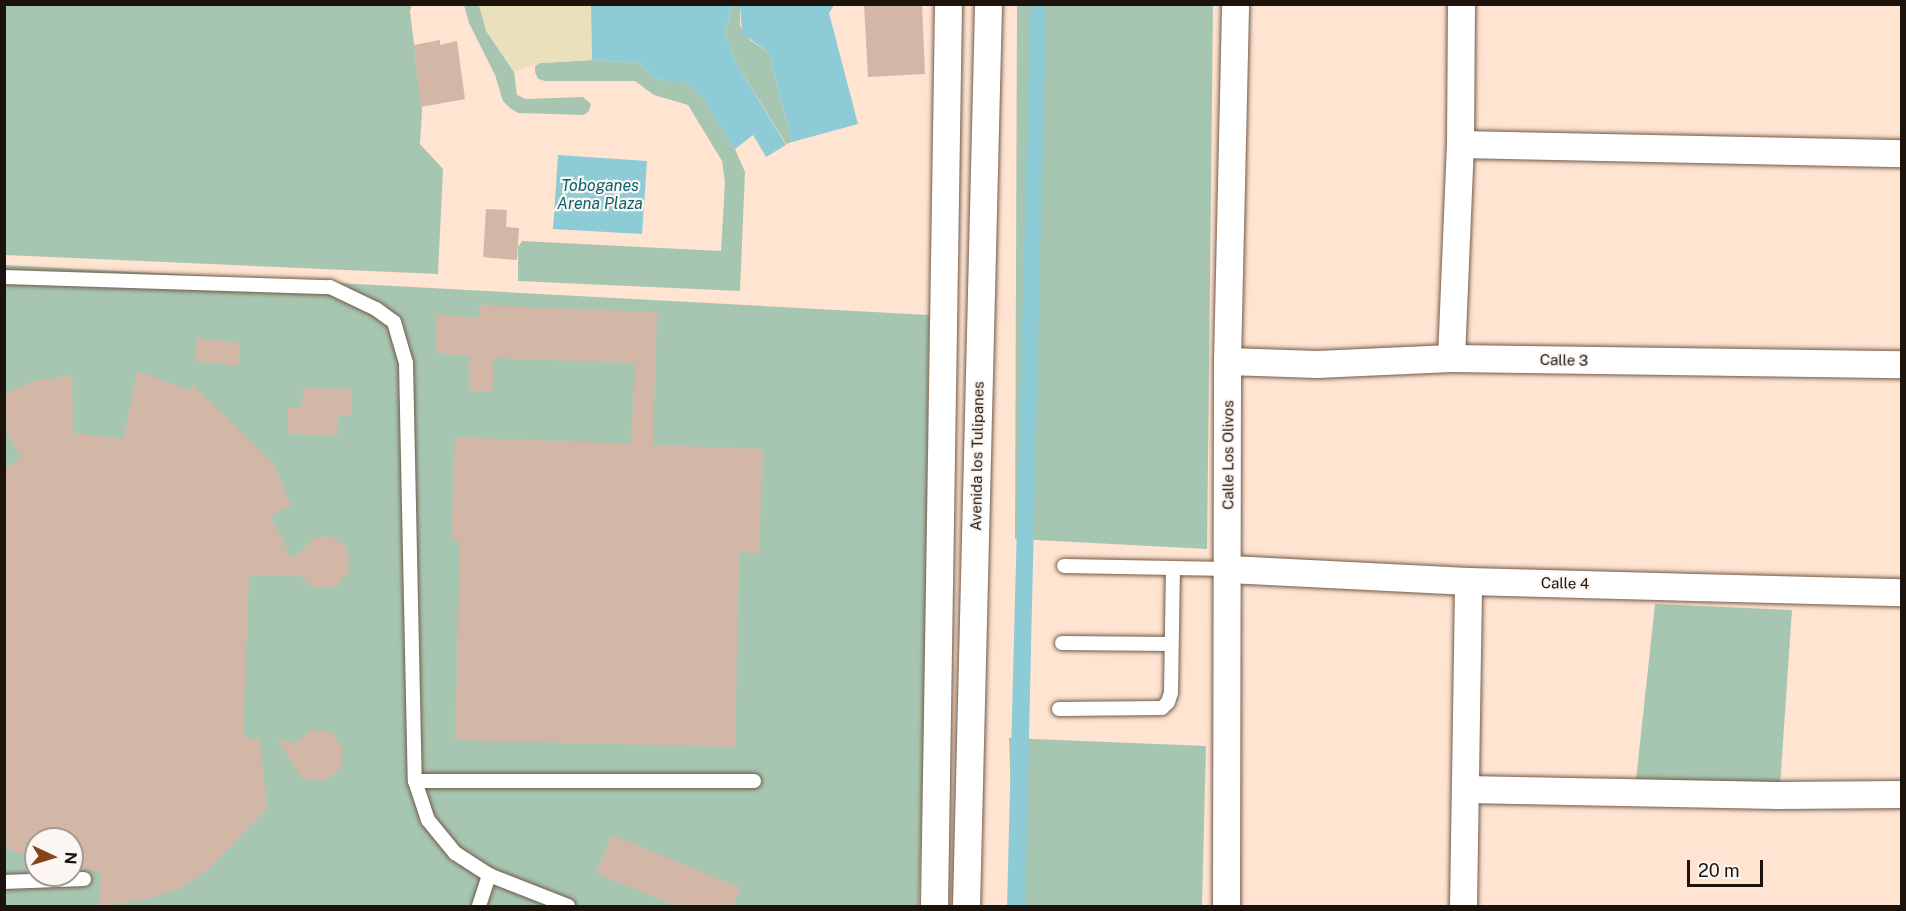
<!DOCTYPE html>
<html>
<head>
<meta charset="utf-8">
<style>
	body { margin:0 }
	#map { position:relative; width:1906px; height:911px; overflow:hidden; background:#ffe4d1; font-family:"Public Sans",sans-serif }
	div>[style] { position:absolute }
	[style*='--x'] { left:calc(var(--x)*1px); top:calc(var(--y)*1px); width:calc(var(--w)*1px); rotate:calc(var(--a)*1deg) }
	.green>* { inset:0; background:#a7c6b1 }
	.sand>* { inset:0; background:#eae0bb }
	.water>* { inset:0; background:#8dcbd7 }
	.building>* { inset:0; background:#d2b7a6 }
	.roads { filter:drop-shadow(0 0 2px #715a4a) drop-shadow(0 0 2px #715a4a) }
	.service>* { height:14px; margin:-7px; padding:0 7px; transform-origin:7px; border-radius:7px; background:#fff }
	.minor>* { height:27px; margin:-13.5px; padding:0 13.5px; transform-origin:13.5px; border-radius:13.5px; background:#fff }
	span { translate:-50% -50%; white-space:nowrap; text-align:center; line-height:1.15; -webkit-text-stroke:4.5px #fbf6f2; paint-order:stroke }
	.street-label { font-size:15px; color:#1c130c }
	.water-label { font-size:16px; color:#08616e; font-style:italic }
	.frame { position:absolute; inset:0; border:6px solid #1c130c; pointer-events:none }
	.north { position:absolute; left:24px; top:827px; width:60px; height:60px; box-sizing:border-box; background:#fbf6f2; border:2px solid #a29b96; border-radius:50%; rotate:94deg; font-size:16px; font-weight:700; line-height:24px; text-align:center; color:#1c130c }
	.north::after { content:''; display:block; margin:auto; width:21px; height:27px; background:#88421e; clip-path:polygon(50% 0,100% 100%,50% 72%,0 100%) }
	.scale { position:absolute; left:1687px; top:860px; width:76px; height:27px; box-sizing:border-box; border:3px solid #1c130c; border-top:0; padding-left:8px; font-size:18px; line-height:21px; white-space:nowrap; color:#1c130c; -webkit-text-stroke:4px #fbf6f2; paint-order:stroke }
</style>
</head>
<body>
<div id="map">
	<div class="green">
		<i style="clip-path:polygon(5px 5px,412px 5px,410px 11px,422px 111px,420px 144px,443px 169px,438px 274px,5px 255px)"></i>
		<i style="clip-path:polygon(464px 5px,479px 5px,487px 31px,514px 72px,517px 95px,526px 99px,583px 97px,591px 104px,589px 111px,584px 115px,518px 113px,510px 108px,503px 101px,495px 75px,469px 23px)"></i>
		<i style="clip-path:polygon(732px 5px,740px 5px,740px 26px,750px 40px,769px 53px,792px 142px,786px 144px,736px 63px,725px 35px)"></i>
		<i style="clip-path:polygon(1017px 5px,1213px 5px,1207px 549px,1015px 539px)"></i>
		<i style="clip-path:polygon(592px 60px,640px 63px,654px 77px,665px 81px,680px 81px,690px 85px,700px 94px,735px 149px,745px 172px,740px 291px,518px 281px,518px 247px,522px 241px,721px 251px,725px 182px,722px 161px,688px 105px,654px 95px,635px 81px,545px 81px,538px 79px,535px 72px,535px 66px,540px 63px)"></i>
		<i style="clip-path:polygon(evenodd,4px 265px,929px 315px,925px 695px,919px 906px,5px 906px,4px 265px,36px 839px,72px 839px,72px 875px,36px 875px,36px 839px)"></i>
		<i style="clip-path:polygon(1655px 604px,1792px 610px,1780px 786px,1636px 780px)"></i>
		<i style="clip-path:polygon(1009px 738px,1206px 746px,1202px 906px,1015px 906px)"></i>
	</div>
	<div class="sand">
		<i style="clip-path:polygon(479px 4px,591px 5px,592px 60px,540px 63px,514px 72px,486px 31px)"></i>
	</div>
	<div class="water">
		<i style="clip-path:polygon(591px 5px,732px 5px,725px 35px,736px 63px,786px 145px,766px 157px,753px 135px,735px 149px,700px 94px,690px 85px,680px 81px,665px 81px,654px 77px,640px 63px,592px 60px)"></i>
		<i style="clip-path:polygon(740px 5px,834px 5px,829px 13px,858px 124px,792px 142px,769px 53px,742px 33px)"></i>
		<i style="clip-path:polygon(1046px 5px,1025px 906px,1007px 906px,1030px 25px,1032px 5px)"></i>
		<i style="clip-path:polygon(558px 155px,647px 161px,642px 234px,553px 229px)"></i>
	</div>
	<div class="building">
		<i style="clip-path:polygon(864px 4px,922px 4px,925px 74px,868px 77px)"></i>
		<i style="clip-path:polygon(440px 40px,440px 45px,457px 41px,465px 99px,421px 107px,414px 45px)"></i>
		<i style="clip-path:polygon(486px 209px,507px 210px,506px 227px,519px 228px,517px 260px,483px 257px)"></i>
		<i style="clip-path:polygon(479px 305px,657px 312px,653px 445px,763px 449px,759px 553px,739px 552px,735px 747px,455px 740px,460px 541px,451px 540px,455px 437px,631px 444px,635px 363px,494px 358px,493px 392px,469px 390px,470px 356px,435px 353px,436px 315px,479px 318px)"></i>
		<i style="clip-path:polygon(197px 338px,240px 343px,238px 366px,194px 361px)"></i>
		<i style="clip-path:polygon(137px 371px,191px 391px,192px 384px,274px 464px,291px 505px,270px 516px,292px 559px,314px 538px,332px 537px,348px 548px,349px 571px,336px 586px,314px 588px,300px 575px,249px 576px,243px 738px,260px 739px,267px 808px,210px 869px,180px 889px,139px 901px,99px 906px,101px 871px,72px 869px,72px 839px,36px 839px,36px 860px,9px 849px,4px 845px,4px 470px,21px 458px,4px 427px,4px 395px,31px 382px,72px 375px,73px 433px,124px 439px)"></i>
		<i style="clip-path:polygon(303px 388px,352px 389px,352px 416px,338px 416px,337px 435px,288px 434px,288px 408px,302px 408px)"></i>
		<i style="clip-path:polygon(311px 730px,331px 732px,343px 749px,340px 769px,325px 781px,303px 779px,277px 741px,295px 743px)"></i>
		<i style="clip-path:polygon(612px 835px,740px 888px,733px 906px,676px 906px,596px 873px)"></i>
	</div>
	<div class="roads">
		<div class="service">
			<i style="--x:4;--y:277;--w:326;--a:1.8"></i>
			<i style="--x:330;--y:287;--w:51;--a:25.6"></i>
			<i style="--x:376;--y:309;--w:22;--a:36"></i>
			<i style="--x:394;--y:322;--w:43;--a:73.7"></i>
			<i style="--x:406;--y:363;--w:418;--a:88.8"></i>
			<i style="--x:415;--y:781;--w:41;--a:71.6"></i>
			<i style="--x:428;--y:820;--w:43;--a:50.7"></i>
			<i style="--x:455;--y:853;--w:40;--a:32.9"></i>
			<i style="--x:489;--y:875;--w:85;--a:21.4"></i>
			<i style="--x:1173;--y:568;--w:56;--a:1"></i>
			<i style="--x:1062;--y:643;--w:109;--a:0.5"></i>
			<i style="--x:1059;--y:709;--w:103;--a:-0.6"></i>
			<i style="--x:1162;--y:708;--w:8;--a:-45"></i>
			<i style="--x:1168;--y:702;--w:9;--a:-72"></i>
			<i style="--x:1171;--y:693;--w:125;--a:-89.1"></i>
			<i style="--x:1173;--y:568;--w:109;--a:-178.9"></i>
			<i style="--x:415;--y:781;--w:339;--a:0"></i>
			<i style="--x:4;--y:882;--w:80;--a:-2.1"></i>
			<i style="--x:479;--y:906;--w:33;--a:-72"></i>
		</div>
		<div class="minor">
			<i style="--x:1460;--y:144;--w:442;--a:1.2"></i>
			<i style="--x:1451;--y:358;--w:214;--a:-87.6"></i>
			<i style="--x:1460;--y:144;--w:140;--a:-89.6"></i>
			<i style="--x:1227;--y:361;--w:90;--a:1.9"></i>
			<i style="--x:1317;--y:364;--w:134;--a:-2.6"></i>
			<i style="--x:1451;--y:358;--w:451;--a:0.8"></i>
			<i style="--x:1229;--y:569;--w:239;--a:2.9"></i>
			<i style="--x:1468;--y:581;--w:434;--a:1.5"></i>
			<i style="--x:1465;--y:789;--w:312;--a:1.1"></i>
			<i style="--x:1777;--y:795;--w:125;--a:-0.5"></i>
			<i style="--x:934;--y:906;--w:902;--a:-89.11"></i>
			<i style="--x:966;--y:906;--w:902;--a:-88.6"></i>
			<i style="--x:1226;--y:906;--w:545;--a:-89.89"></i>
			<i style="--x:1227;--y:361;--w:357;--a:-88.7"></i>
			<i style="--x:1463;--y:906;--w:325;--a:-89.1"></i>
		</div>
	</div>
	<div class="street-label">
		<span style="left:1564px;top:360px;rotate:1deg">Calle 3</span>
		<span style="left:1228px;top:455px;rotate:-90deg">Calle Los Olivos</span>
		<span style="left:977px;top:456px;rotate:-89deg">Avenida los Tulipanes</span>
		<span style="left:1565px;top:583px;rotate:1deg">Calle 4</span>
	</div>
	<div class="water-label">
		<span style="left:600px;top:195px">Toboganes<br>Arena Plaza</span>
	</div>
	<div class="frame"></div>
	<div class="north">N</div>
	<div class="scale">20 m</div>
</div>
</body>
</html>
